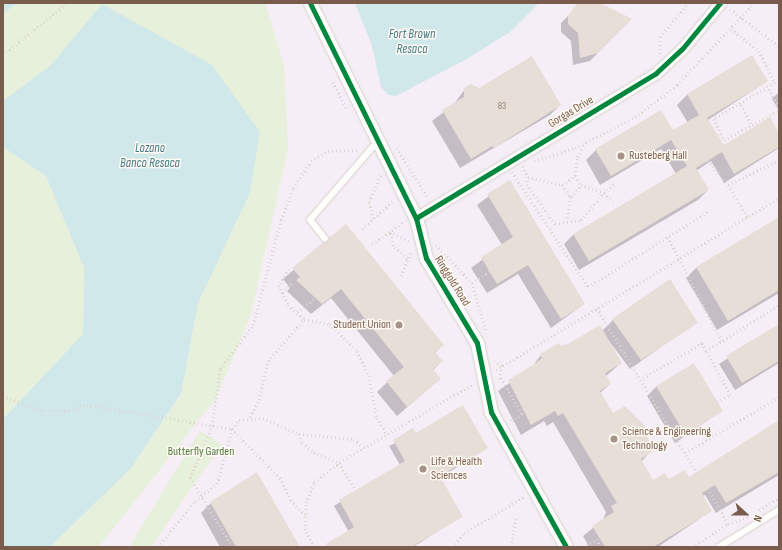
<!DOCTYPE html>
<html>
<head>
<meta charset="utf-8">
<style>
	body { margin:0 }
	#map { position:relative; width:782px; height:550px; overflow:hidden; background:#f9f5f0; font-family:"Sofia Sans Condensed",sans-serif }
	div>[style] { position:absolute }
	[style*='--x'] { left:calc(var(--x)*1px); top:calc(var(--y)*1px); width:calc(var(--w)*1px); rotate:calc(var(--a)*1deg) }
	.education>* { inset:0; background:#f6eef6 }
	.green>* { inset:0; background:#e7f0db }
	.water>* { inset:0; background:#d0e8ea }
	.shadow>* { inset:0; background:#0003 }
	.building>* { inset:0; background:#e6ded7 }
	.path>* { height:2.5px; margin-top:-1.25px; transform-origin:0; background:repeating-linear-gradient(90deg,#dcd5d0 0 1px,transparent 0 4px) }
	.roads { filter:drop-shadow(0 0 1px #d7d1cb) drop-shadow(0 0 1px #d7d1cb) }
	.service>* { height:5.5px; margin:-2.75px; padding:0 2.75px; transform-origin:2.75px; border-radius:2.75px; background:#fefefd }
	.minor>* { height:11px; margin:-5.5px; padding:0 5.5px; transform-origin:5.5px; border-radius:5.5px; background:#fefefd }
	.tertiary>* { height:13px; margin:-6.5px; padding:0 6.5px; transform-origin:6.5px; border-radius:6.5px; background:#fefefd }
	.cycleway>* { height:5px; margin:-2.5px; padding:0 2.5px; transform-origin:2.5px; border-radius:2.5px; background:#00873e }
	.dots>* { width:11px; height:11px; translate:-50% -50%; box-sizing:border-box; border:2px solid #fffaf3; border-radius:50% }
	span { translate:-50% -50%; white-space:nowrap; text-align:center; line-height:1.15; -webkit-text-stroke:3px #fffaf3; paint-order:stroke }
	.number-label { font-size:10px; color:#977e72 }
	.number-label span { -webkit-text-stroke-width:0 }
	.street-label { font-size:12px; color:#7a5c4d }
	.poi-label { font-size:12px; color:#7a5c4d }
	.left { translate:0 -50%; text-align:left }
	.right { translate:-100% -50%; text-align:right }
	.park-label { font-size:12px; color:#537a41 }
	.water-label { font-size:13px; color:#437c86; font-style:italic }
	.frame { position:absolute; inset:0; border:4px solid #7a5c4d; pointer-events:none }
	.north { position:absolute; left:726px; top:494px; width:40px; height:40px; -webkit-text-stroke:3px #fffaf3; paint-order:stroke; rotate:111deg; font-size:11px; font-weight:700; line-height:16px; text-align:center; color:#7a5c4d }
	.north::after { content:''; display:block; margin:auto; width:14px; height:18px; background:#7a5c4d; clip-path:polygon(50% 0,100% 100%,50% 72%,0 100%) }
</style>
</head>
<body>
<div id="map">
	<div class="education">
		<i style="clip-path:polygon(3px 3px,779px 3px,779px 547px,3px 547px)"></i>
	</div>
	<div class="green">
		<i style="clip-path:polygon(17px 3px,265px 3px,284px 65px,288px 149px,251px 314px,217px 397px,99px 547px,50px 547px,131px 468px,181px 395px,198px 303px,250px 193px,102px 4px,50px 66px,3px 101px,3px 14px)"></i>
		<i style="clip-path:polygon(3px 147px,46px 176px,84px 268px,83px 334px,3px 419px)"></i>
		<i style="clip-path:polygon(200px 431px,222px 444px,151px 547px,129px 547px)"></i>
	</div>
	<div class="water">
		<i style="clip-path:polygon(3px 3px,17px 3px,3px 14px)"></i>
		<i style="clip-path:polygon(355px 3px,539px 3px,510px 32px,465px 60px,396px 96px,388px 95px,381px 87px,372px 46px)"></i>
		<i style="clip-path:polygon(102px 4px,212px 65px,260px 132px,250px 193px,198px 303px,181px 394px,131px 468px,50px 547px,3px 547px,3px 419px,83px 334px,84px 268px,46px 176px,3px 147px,3px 101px,50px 66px)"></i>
	</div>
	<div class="shadow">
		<i style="clip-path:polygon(581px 3px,599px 3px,631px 19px,590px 61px,573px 65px,571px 41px,561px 32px,561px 23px)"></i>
		<i style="clip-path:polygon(752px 56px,767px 81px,708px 120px,723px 146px,779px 135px,779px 148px,724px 183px,711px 161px,696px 171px,708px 190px,698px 200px,579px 270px,564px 244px,574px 234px,676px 174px,661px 149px,600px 185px,586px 160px,596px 150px,673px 132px,688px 123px,677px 105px,687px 95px)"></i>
		<i style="clip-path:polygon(465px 89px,479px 89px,560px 105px,550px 115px,460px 168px,432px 121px,454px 104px)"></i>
		<i style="clip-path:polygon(779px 92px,779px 110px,772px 99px)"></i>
		<i style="clip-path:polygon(509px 181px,584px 304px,551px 328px,518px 274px,487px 293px,471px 268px,502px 245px,477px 205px)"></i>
		<i style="clip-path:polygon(779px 218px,779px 293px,717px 330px,686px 278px,696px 268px)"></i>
		<i style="clip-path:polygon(346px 225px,443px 345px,435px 353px,442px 361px,433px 370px,440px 379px,397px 416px,377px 392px,394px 376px,331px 298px,311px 314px,287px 291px,290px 288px,283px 279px)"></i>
		<i style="clip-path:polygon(613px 320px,696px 322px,630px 369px,606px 337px,621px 363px,606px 376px,610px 384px,600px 393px,613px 414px,651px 451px,641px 462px,653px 482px,689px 479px,779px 422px,779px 475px,716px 513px,705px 495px,702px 496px,711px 511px,658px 547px,589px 547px,583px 536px,603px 520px,606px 512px,553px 422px,547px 426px,544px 421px,521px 435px,498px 391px,532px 367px,541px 355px,602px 331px)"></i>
		<i style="clip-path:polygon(779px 325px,779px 363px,735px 390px,719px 364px)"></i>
		<i style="clip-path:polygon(657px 386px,721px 411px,675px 443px,647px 396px)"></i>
		<i style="clip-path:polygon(415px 434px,487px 448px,440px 478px,462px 516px,413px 547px,324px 547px,349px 532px,334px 506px,400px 465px,389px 446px)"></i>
		<i style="clip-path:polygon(211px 503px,299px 547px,220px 547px,201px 513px)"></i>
	</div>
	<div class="building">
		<i style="clip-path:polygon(578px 3px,600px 3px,632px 19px,598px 53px,580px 58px,578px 33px,568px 24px,568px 15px)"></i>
		<i style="clip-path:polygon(752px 55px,768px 81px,707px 118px,724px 145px,770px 117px,779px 133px,779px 147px,734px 174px,722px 152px,696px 168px,709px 190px,589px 261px,573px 234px,687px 166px,671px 140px,611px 176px,595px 149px,661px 110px,673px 130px,699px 115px,687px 94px)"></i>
		<i style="clip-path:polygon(532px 56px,561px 105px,494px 148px,492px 146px,471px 159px,442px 110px,464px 97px,464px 88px,471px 84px,479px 88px)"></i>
		<i style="clip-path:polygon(510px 180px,585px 304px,561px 319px,528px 265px,497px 284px,481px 257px,513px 237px,487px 194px)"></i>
		<i style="clip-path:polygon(779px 217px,779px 290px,728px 321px,696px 267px)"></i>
		<i style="clip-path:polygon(346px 224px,444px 345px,435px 352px,443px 361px,433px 369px,441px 379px,407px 407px,386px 381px,404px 367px,341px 289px,322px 304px,296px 280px,300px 277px,292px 268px)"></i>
		<i style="clip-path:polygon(670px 279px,698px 323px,641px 360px,612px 319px)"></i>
		<i style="clip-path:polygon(779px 324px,779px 361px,742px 383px,726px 356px)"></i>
		<i style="clip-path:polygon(600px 325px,622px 363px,605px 373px,611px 384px,600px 391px,613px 413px,625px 406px,645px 426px,652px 452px,641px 459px,653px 480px,665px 473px,669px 479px,685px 470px,689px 477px,779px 420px,779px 472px,726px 503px,715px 485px,702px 493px,712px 511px,653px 547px,605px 547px,592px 526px,614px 512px,611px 506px,617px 503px,563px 413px,558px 416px,555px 411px,531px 425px,508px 380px,536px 363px,542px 358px,540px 354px,559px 343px,561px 346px,568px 344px)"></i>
		<i style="clip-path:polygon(694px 363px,723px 411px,685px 434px,656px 386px)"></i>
		<i style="clip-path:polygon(463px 405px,488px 448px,440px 476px,463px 517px,411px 547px,328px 547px,326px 544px,354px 527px,339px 500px,405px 461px,393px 440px,413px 428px,416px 433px)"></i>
		<i style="clip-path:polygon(257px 472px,300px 547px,236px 547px,210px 502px)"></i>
	</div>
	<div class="path">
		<i style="--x:730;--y:9;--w:61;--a:37.1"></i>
		<i style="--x:731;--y:29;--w:36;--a:38"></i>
		<i style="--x:759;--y:51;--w:36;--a:63"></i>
		<i style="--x:775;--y:83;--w:71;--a:149.5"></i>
		<i style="--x:714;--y:119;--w:23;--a:65"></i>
		<i style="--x:724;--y:140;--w:63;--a:-28.6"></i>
		<i style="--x:660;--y:54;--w:17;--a:-90"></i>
		<i style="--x:660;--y:37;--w:44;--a:-50.5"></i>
		<i style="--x:3;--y:55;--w:82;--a:-39.1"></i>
		<i style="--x:333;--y:82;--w:29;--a:63"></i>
		<i style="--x:769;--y:89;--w:21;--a:61"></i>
		<i style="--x:741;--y:105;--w:23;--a:61"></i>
		<i style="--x:397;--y:148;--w:57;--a:58"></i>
		<i style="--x:708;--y:160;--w:32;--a:51"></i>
		<i style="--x:534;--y:161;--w:43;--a:-17.6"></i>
		<i style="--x:575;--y:148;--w:68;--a:-27.3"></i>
		<i style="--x:635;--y:117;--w:53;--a:-37.3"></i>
		<i style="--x:677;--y:85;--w:112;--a:-46.8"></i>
		<i style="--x:523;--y:166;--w:12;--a:66"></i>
		<i style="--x:528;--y:177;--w:35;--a:13"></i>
		<i style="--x:562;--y:185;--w:16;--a:-35"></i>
		<i style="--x:575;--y:176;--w:19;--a:-84"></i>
		<i style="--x:577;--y:157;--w:17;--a:-57"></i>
		<i style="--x:512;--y:172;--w:138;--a:56.5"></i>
		<i style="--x:588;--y:287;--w:143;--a:-32.1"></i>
		<i style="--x:575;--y:176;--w:11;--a:56"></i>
		<i style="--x:581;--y:185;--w:24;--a:19"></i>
		<i style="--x:604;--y:193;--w:13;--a:-42"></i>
		<i style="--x:528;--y:177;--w:7;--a:98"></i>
		<i style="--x:527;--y:184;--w:49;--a:55"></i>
		<i style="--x:555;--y:224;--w:26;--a:-9"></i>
		<i style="--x:581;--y:220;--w:35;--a:-50"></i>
		<i style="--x:604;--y:193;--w:13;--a:42"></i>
		<i style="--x:562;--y:185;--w:15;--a:53"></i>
		<i style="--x:571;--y:197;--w:23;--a:100"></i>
		<i style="--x:571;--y:197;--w:16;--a:-50"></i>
		<i style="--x:747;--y:217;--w:37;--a:-121"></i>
		<i style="--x:728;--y:185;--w:57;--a:-26.1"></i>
		<i style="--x:373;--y:219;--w:17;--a:-103"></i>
		<i style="--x:369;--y:202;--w:30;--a:-67"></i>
		<i style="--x:362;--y:229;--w:43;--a:-42.2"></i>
		<i style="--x:668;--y:237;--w:117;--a:62.6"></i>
		<i style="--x:372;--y:244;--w:40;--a:-34.9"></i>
		<i style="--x:436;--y:245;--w:52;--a:46.5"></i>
		<i style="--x:472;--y:283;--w:52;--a:73.3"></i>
		<i style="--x:407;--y:259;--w:19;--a:-137"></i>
		<i style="--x:393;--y:246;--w:14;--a:-102"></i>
		<i style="--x:390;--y:232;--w:21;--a:25"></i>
		<i style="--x:289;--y:269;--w:19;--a:122"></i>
		<i style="--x:279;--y:285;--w:22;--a:66"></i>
		<i style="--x:288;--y:305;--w:21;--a:41"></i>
		<i style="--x:401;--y:276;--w:27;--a:-68"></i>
		<i style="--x:472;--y:283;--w:22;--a:-34"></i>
		<i style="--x:282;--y:293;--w:16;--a:-47"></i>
		<i style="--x:597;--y:308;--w:193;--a:58.8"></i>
		<i style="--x:297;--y:312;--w:21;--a:-37"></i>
		<i style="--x:494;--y:361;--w:9;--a:32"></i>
		<i style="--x:502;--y:366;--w:13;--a:99"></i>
		<i style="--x:496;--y:370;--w:331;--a:-31.3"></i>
		<i style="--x:501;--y:378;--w:43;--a:59.3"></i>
		<i style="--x:523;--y:415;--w:13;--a:153"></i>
		<i style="--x:643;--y:378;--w:69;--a:-30.7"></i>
		<i style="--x:702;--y:343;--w:9;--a:63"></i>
		<i style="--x:3;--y:396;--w:44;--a:20.1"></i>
		<i style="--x:44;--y:411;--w:21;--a:0"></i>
		<i style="--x:65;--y:411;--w:19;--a:-18"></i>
		<i style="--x:83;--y:405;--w:20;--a:6"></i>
		<i style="--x:103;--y:407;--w:131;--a:9.7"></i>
		<i style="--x:232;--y:429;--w:11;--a:-52"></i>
		<i style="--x:239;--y:420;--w:24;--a:-5"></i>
		<i style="--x:263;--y:418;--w:39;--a:24"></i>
		<i style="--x:299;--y:434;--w:55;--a:5.2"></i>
		<i style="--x:354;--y:439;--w:13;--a:42"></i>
		<i style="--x:717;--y:402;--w:15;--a:-28"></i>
		<i style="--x:730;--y:395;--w:50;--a:-118.6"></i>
		<i style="--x:706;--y:351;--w:86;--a:-32.2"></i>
		<i style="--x:250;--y:417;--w:19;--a:-62"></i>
		<i style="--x:259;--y:400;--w:40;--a:-77"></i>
		<i style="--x:268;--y:361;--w:55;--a:-49.4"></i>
		<i style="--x:304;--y:319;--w:26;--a:11"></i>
		<i style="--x:330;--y:324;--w:38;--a:45"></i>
		<i style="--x:357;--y:351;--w:28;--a:64"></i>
		<i style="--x:369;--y:376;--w:43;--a:79.2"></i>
		<i style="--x:377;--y:418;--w:19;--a:58"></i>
		<i style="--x:299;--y:434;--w:9;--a:72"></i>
		<i style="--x:302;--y:443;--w:15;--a:37"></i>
		<i style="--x:314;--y:452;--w:27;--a:24"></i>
		<i style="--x:339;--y:463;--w:31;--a:58"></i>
		<i style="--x:685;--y:453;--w:109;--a:-30.8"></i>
		<i style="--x:759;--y:510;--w:23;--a:-31"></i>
		<i style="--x:728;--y:524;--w:21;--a:-19"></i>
		<i style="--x:158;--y:547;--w:59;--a:-51.2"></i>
		<i style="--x:195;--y:501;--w:28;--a:-38"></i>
		<i style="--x:217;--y:484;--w:57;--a:-74.7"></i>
		<i style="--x:232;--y:429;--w:69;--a:45.6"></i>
		<i style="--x:280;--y:478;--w:25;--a:63"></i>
		<i style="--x:291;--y:500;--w:21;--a:47"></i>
		<i style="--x:232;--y:547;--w:81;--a:-121.3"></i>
		<i style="--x:190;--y:478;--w:56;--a:-67.1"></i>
		<i style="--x:212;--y:426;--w:58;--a:-82"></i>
		<i style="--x:220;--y:369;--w:55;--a:-53.1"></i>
		<i style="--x:253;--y:325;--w:109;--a:-75.1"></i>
		<i style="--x:281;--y:220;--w:34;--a:-69"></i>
		<i style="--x:293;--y:188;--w:32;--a:-56"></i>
		<i style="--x:311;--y:161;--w:20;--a:-30"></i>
		<i style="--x:328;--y:151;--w:31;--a:-2"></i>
		<i style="--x:314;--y:547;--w:19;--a:-118"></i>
		<i style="--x:305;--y:530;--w:27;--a:-88"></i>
		<i style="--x:306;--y:503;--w:22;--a:-69"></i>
		<i style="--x:314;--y:482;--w:36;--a:-37"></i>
		<i style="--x:343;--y:460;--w:151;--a:-30.3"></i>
		<i style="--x:452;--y:547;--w:18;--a:-49"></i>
		<i style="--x:464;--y:533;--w:71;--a:-31.2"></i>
		<i style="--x:511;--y:547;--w:30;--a:-81"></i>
		<i style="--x:583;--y:547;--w:16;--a:-30"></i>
		<i style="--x:597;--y:539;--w:9;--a:63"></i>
		<i style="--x:692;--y:547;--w:43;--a:-32.6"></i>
		<i style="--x:728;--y:524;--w:39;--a:-120"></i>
	</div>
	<div class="roads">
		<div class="service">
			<i style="--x:325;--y:239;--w:24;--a:-128"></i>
			<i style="--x:310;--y:220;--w:104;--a:-49.3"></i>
			<i style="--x:719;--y:547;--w:70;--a:-31.7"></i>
		</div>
		<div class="minor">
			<i style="--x:416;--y:218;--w:280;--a:-31.1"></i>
			<i style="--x:656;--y:73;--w:35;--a:-43"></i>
			<i style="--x:682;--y:49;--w:60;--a:-50.4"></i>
		</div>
		<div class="tertiary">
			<i style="--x:310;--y:3;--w:240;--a:63.8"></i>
			<i style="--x:416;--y:218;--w:41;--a:76"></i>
			<i style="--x:426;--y:258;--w:99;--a:59"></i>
			<i style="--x:477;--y:343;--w:70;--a:78.5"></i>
			<i style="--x:491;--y:412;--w:154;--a:60.9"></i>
		</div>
	</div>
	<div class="cycleway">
		<i style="--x:310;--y:3;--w:240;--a:63.8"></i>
		<i style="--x:416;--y:218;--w:41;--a:76"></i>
		<i style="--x:426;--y:258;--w:99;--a:59"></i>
		<i style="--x:477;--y:343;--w:70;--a:78.5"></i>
		<i style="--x:491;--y:412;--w:154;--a:60.9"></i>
		<i style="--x:416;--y:218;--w:280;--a:-31.1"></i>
		<i style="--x:656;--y:73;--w:35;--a:-43"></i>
		<i style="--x:682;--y:49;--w:60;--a:-50.4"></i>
	</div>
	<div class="dots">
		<i style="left:621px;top:156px;background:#a69286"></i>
		<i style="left:399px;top:325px;background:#a69286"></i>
		<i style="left:614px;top:439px;background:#a69286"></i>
		<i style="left:423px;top:469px;background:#a69286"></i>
	</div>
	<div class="number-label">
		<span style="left:502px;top:107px">83</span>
	</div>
	<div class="street-label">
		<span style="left:571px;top:112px;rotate:-31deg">Gorgas Drive</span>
		<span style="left:452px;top:281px;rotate:58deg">Ringgold Road</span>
	</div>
	<div class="poi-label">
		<span class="left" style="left:629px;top:156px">Rusteberg Hall</span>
		<span class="right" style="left:391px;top:325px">Student Union</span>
		<span class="left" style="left:622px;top:439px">Science &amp; Engineering<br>Technology</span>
		<span class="left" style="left:431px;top:469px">Life &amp; Health<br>Sciences</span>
	</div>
	<div class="park-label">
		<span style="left:201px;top:452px">Butterfly Garden</span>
	</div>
	<div class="water-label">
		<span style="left:412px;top:42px">Fort Brown<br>Resaca</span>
		<span style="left:150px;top:156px">Lozano<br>Banco Resaca</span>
	</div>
	<div class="frame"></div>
	<div class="north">N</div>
</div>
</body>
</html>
